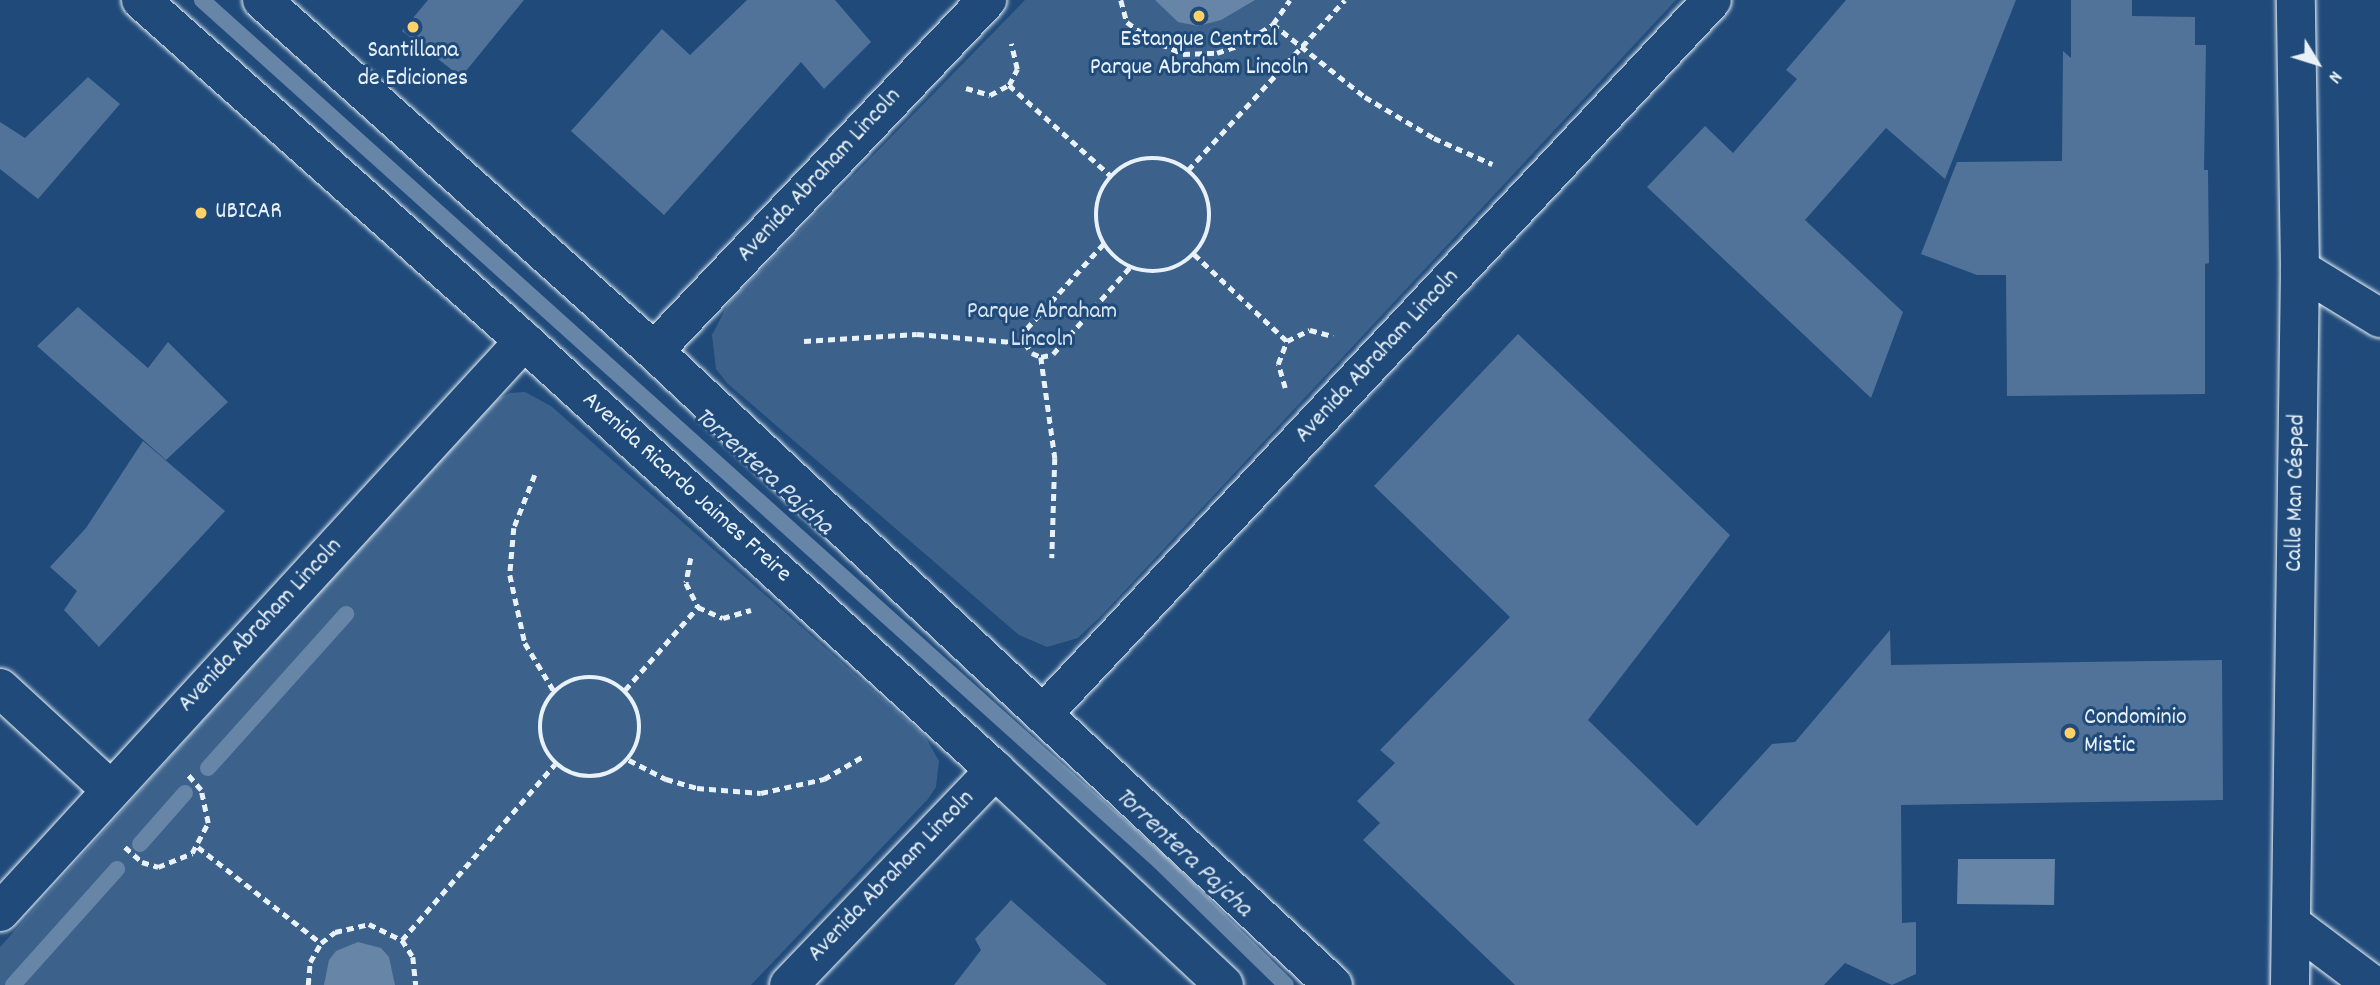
<!DOCTYPE html>
<html>
<head>
<meta charset="utf-8">
<style>
	body { margin:0 }
	#map { position:relative; width:2380px; height:985px; overflow:hidden; background:#1f4a7a; font-family:Dekko,sans-serif }
	div>[style] { position:absolute }
	[style*='--x'] { left:calc(var(--x)*1px); top:calc(var(--y)*1px); width:calc(var(--w)*1px); rotate:calc(var(--a)*1deg) }
	.green>* { inset:0; background:#3c628c }
	.water>* { inset:0; background:#6685a7 }
	.stream>* { height:16px; margin:-8px; padding:0 8px; transform-origin:8px; border-radius:8px; background:#6685a7 }
	.building>* { inset:0; background:#517399 }
	.path>* { height:4.5px; margin-top:-2.25px; transform-origin:0; background:repeating-linear-gradient(90deg,#e8f1f8 0 7px,transparent 0 12px) }
	.path>.ring { margin:-2.25px; padding:0; box-sizing:content-box; background:none; border:4.5px solid #e8f1f8; border-radius:50% }
	.roads { filter:drop-shadow(0 0 2px #e8f1f8) drop-shadow(0 0 2px #e8f1f8) }
	.minor>* { height:38px; margin:-19px; padding:0 19px; transform-origin:19px; border-radius:19px; background:#1f4a7a }
	.major>* { height:38px; margin:-19px; padding:0 19px; transform-origin:19px; border-radius:19px; background:#1f4a7a }
	.dots>* { width:19px; height:19px; translate:-50% -50%; box-sizing:border-box; border:4px solid #1f4a7a; border-radius:50% }
	span { translate:-50% -50%; white-space:nowrap; text-align:center; line-height:1.15; -webkit-text-stroke:6px #1f4a7a; paint-order:stroke }
	.poi-label { font-size:24px; color:#e8f1f8 }
	.left { translate:0 -50%; text-align:left }
	.street-label { font-size:24px; color:#e8f1f8 }
	.park-label { font-size:24px; color:#d7e3ed }
	.water-label { font-size:26px; color:#d4e1ec; font-style:italic }
	.north { position:absolute; left:2282px; top:28px; width:70px; height:70px; -webkit-text-stroke:5px #1f4a7a; paint-order:stroke; rotate:128deg; font-size:19px; font-weight:700; line-height:28px; text-align:center; color:#e8f1f8 }
	.north::after { content:''; display:block; margin:auto; width:24px; height:32px; background:#e8f1f8; clip-path:polygon(50% 0,100% 100%,50% 72%,0 100%) }
</style>
</head>
<body>
<div id="map">
	<div class="green">
		<i style="clip-path:polygon(1025px 0,1676px 0,1101px 616px,1078px 638px,1047px 647px,1019px 635px,727px 383px,716px 369px,712px 335px,728px 304px)"></i>
		<i style="clip-path:polygon(525px 392px,551px 406px,925px 736px,939px 761px,936px 787px,928px 799px,751px 985px,0 985px,0 947px,485px 406px,510px 393px)"></i>
	</div>
	<div class="water">
		<i style="clip-path:polygon(1155px 0,1255px 0,1221px 20px,1198px 26px,1178px 22px)"></i>
		<i style="clip-path:polygon(1958px 859px,2055px 859px,2054px 905px,1957px 904px)"></i>
		<i style="clip-path:polygon(358px 942px,381px 948px,389px 957px,395px 985px,324px 985px,329px 960px,336px 951px)"></i>
	</div>
	<div class="stream">
		<i style="--x:202;--y:0;--w:1287;--a:41.98"></i>
		<i style="--x:1159;--y:861;--w:177;--a:44.3"></i>
		<i style="--x:208;--y:768;--w:207;--a:-48.1"></i>
		<i style="--x:140;--y:844;--w:68;--a:-48.6"></i>
		<i style="--x:13;--y:985;--w:156;--a:-48.1"></i>
	</div>
	<div class="building">
		<i style="clip-path:polygon(428px 0,524px 0,461px 77px,402px 31px)"></i>
		<i style="clip-path:polygon(747px 0,835px 0,871px 42px,824px 89px,801px 62px,664px 215px,571px 131px,662px 29px,690px 55px)"></i>
		<i style="clip-path:polygon(1846px 0,2016px 0,1945px 179px,1886px 128px,1805px 220px,1903px 312px,1871px 398px,1647px 187px,1705px 126px,1733px 153px,1797px 79px,1786px 70px)"></i>
		<i style="clip-path:polygon(2071px 0,2132px 0,2132px 16px,2195px 17px,2195px 45px,2206px 45px,2204px 170px,2208px 170px,2209px 263px,2205px 264px,2205px 394px,2007px 396px,2006px 275px,1977px 275px,1921px 254px,1957px 162px,2062px 161px,2063px 51px,2071px 58px)"></i>
		<i style="clip-path:polygon(88px 77px,120px 104px,38px 199px,0 169px,0 122px,25px 138px)"></i>
		<i style="clip-path:polygon(78px 307px,148px 368px,168px 342px,228px 402px,166px 460px,37px 346px)"></i>
		<i style="clip-path:polygon(1518px 334px,1730px 535px,1588px 720px,1697px 826px,1772px 744px,1795px 742px,1890px 630px,1891px 665px,2222px 660px,2223px 800px,1901px 805px,1902px 923px,1916px 922px,1916px 974px,1892px 985px,1845px 963px,1824px 985px,1515px 985px,1363px 840px,1380px 823px,1357px 801px,1395px 763px,1380px 750px,1510px 617px,1374px 486px)"></i>
		<i style="clip-path:polygon(143px 441px,225px 511px,99px 647px,64px 610px,77px 591px,50px 567px,86px 528px)"></i>
		<i style="clip-path:polygon(1011px 900px,1107px 985px,954px 985px,981px 950px,975px 939px)"></i>
	</div>
	<div class="path">
		<i style="--x:1121;--y:0;--w:23;--a:75"></i>
		<i style="--x:1127;--y:22;--w:29;--a:36"></i>
		<i style="--x:1150;--y:39;--w:36;--a:24"></i>
		<i style="--x:1183;--y:54;--w:34;--a:-2"></i>
		<i style="--x:1217;--y:53;--w:24;--a:-19"></i>
		<i style="--x:1240;--y:45;--w:39;--a:-32"></i>
		<i style="--x:1273;--y:24;--w:29;--a:-55"></i>
		<i style="--x:1273;--y:24;--w:117;--a:38.4"></i>
		<i style="--x:1365;--y:97;--w:80;--a:30.7"></i>
		<i style="--x:1434;--y:138;--w:64;--a:24.1"></i>
		<i style="--x:1009;--y:85;--w:137;--a:41.7"></i>
		<i style="--x:966;--y:88;--w:25;--a:16"></i>
		<i style="--x:990;--y:95;--w:21;--a:-28"></i>
		<i style="--x:1009;--y:85;--w:18;--a:-63"></i>
		<i style="--x:1017;--y:69;--w:26;--a:-103"></i>
		<i class="ring" style="left:1096px;top:158px;width:109.5px;height:109.5px"></i>
		<i style="--x:1188;--y:170;--w:231;--a:-47.3"></i>
		<i style="--x:1104;--y:244;--w:118;--a:132.2"></i>
		<i style="--x:1025;--y:331;--w:12;--a:90"></i>
		<i style="--x:1025;--y:343;--w:12;--a:55"></i>
		<i style="--x:1032;--y:353;--w:10;--a:24"></i>
		<i style="--x:1041;--y:357;--w:12;--a:-14"></i>
		<i style="--x:1053;--y:354;--w:116;--a:-48.5"></i>
		<i style="--x:1194;--y:254;--w:127;--a:43.1"></i>
		<i style="--x:804;--y:341;--w:113;--a:-3.5"></i>
		<i style="--x:917;--y:334;--w:108;--a:4.8"></i>
		<i style="--x:1041;--y:357;--w:102;--a:82.1"></i>
		<i style="--x:1055;--y:458;--w:100;--a:91.7"></i>
		<i style="--x:1285;--y:388;--w:25;--a:-106"></i>
		<i style="--x:1278;--y:364;--w:25;--a:-69"></i>
		<i style="--x:1287;--y:341;--w:25;--a:-26"></i>
		<i style="--x:1310;--y:330;--w:24;--a:15"></i>
		<i style="--x:535;--y:475;--w:57;--a:111.6"></i>
		<i style="--x:514;--y:528;--w:47;--a:94.9"></i>
		<i style="--x:510;--y:575;--w:70;--a:77.6"></i>
		<i style="--x:525;--y:643;--w:56;--a:58.9"></i>
		<i style="--x:691;--y:558;--w:25;--a:101"></i>
		<i style="--x:686;--y:583;--w:27;--a:63"></i>
		<i style="--x:698;--y:607;--w:27;--a:24"></i>
		<i style="--x:723;--y:618;--w:29;--a:-16"></i>
		<i class="ring" style="left:540px;top:677px;width:95.5px;height:95.5px"></i>
		<i style="--x:625;--y:690;--w:111;--a:-48.7"></i>
		<i style="--x:629;--y:760;--w:42;--a:27.2"></i>
		<i style="--x:666;--y:779;--w:32;--a:16"></i>
		<i style="--x:697;--y:788;--w:64;--a:4.5"></i>
		<i style="--x:761;--y:793;--w:65;--a:-12.5"></i>
		<i style="--x:824;--y:779;--w:44;--a:-30.1"></i>
		<i style="--x:125;--y:847;--w:23;--a:41"></i>
		<i style="--x:142;--y:862;--w:17;--a:17"></i>
		<i style="--x:158;--y:867;--w:37;--a:-22"></i>
		<i style="--x:192;--y:853;--w:34;--a:-62"></i>
		<i style="--x:208;--y:823;--w:34;--a:-102"></i>
		<i style="--x:201;--y:790;--w:20;--a:-131"></i>
		<i style="--x:198;--y:847;--w:156;--a:38"></i>
		<i style="--x:402;--y:940;--w:233;--a:-49"></i>
		<i style="--x:308;--y:985;--w:23;--a:-85"></i>
		<i style="--x:310;--y:962;--w:22;--a:-60"></i>
		<i style="--x:321;--y:943;--w:18;--a:-38"></i>
		<i style="--x:335;--y:932;--w:35;--a:-13"></i>
		<i style="--x:369;--y:924;--w:37;--a:26"></i>
		<i style="--x:402;--y:940;--w:20;--a:57"></i>
		<i style="--x:413;--y:957;--w:28;--a:84"></i>
	</div>
	<div class="roads">
		<div class="minor">
			<i style="--x:2300;--y:269;--w:94;--a:31.5"></i>
			<i style="--x:654;--y:351;--w:484;--a:-46.5"></i>
			<i style="--x:0;--y:688;--w:151;--a:42.6"></i>
			<i style="--x:1043;--y:714;--w:978;--a:-46.86"></i>
			<i style="--x:0;--y:912;--w:775;--a:-47.46"></i>
			<i style="--x:2292;--y:924;--w:101;--a:37"></i>
			<i style="--x:789;--y:985;--w:298;--a:-46.2"></i>
			<i style="--x:2290;--y:985;--w:716;--a:-89.2"></i>
			<i style="--x:2300;--y:269;--w:269;--a:-90.9"></i>
		</div>
		<div class="major">
			<i style="--x:141;--y:0;--w:513;--a:41.68"></i>
			<i style="--x:524;--y:341;--w:637;--a:42.33"></i>
			<i style="--x:995;--y:770;--w:314;--a:43.2"></i>
			<i style="--x:262;--y:0;--w:526;--a:41.84"></i>
			<i style="--x:654;--y:351;--w:929;--a:43.04"></i>
		</div>
	</div>
	<div class="dots">
		<i style="left:1199px;top:16px;background:#ffd166"></i>
		<i style="left:413px;top:27px;background:#ffd166"></i>
		<i style="left:201px;top:213px;background:#ffd166"></i>
		<i style="left:2070px;top:733px;background:#ffd166"></i>
	</div>
	<div class="poi-label">
		<span style="left:1199px;top:55px">Estanque Central<br>Parque Abraham Lincoln</span>
		<span style="left:413px;top:66px">Santillana<br>de Ediciones</span>
		<span class="left" style="left:215px;top:213px">UBICAR</span>
		<span class="left" style="left:2084px;top:733px">Condominio<br>Mistic</span>
	</div>
	<div class="street-label">
		<span style="left:820px;top:176px;rotate:-47deg">Avenida Abraham Lincoln</span>
		<span style="left:1378px;top:357px;rotate:-47deg">Avenida Abraham Lincoln</span>
		<span style="left:686px;top:488px;rotate:42deg">Avenida Ricardo Jaimes Freire</span>
		<span style="left:2297px;top:493px;rotate:-89deg">Calle Man Césped</span>
		<span style="left:261px;top:626px;rotate:-47deg">Avenida Abraham Lincoln</span>
		<span style="left:892px;top:877px;rotate:-46deg">Avenida Abraham Lincoln</span>
	</div>
	<div class="park-label">
		<span style="left:1042px;top:327px">Parque Abraham<br>Lincoln</span>
	</div>
	<div class="water-label">
		<span style="left:763px;top:472px;rotate:42deg">Torrentera Pajcha</span>
		<span style="left:1183px;top:853px;rotate:43deg">Torrentera Pajcha</span>
	</div>
	<div class="north">N</div>
</div>
</body>
</html>
